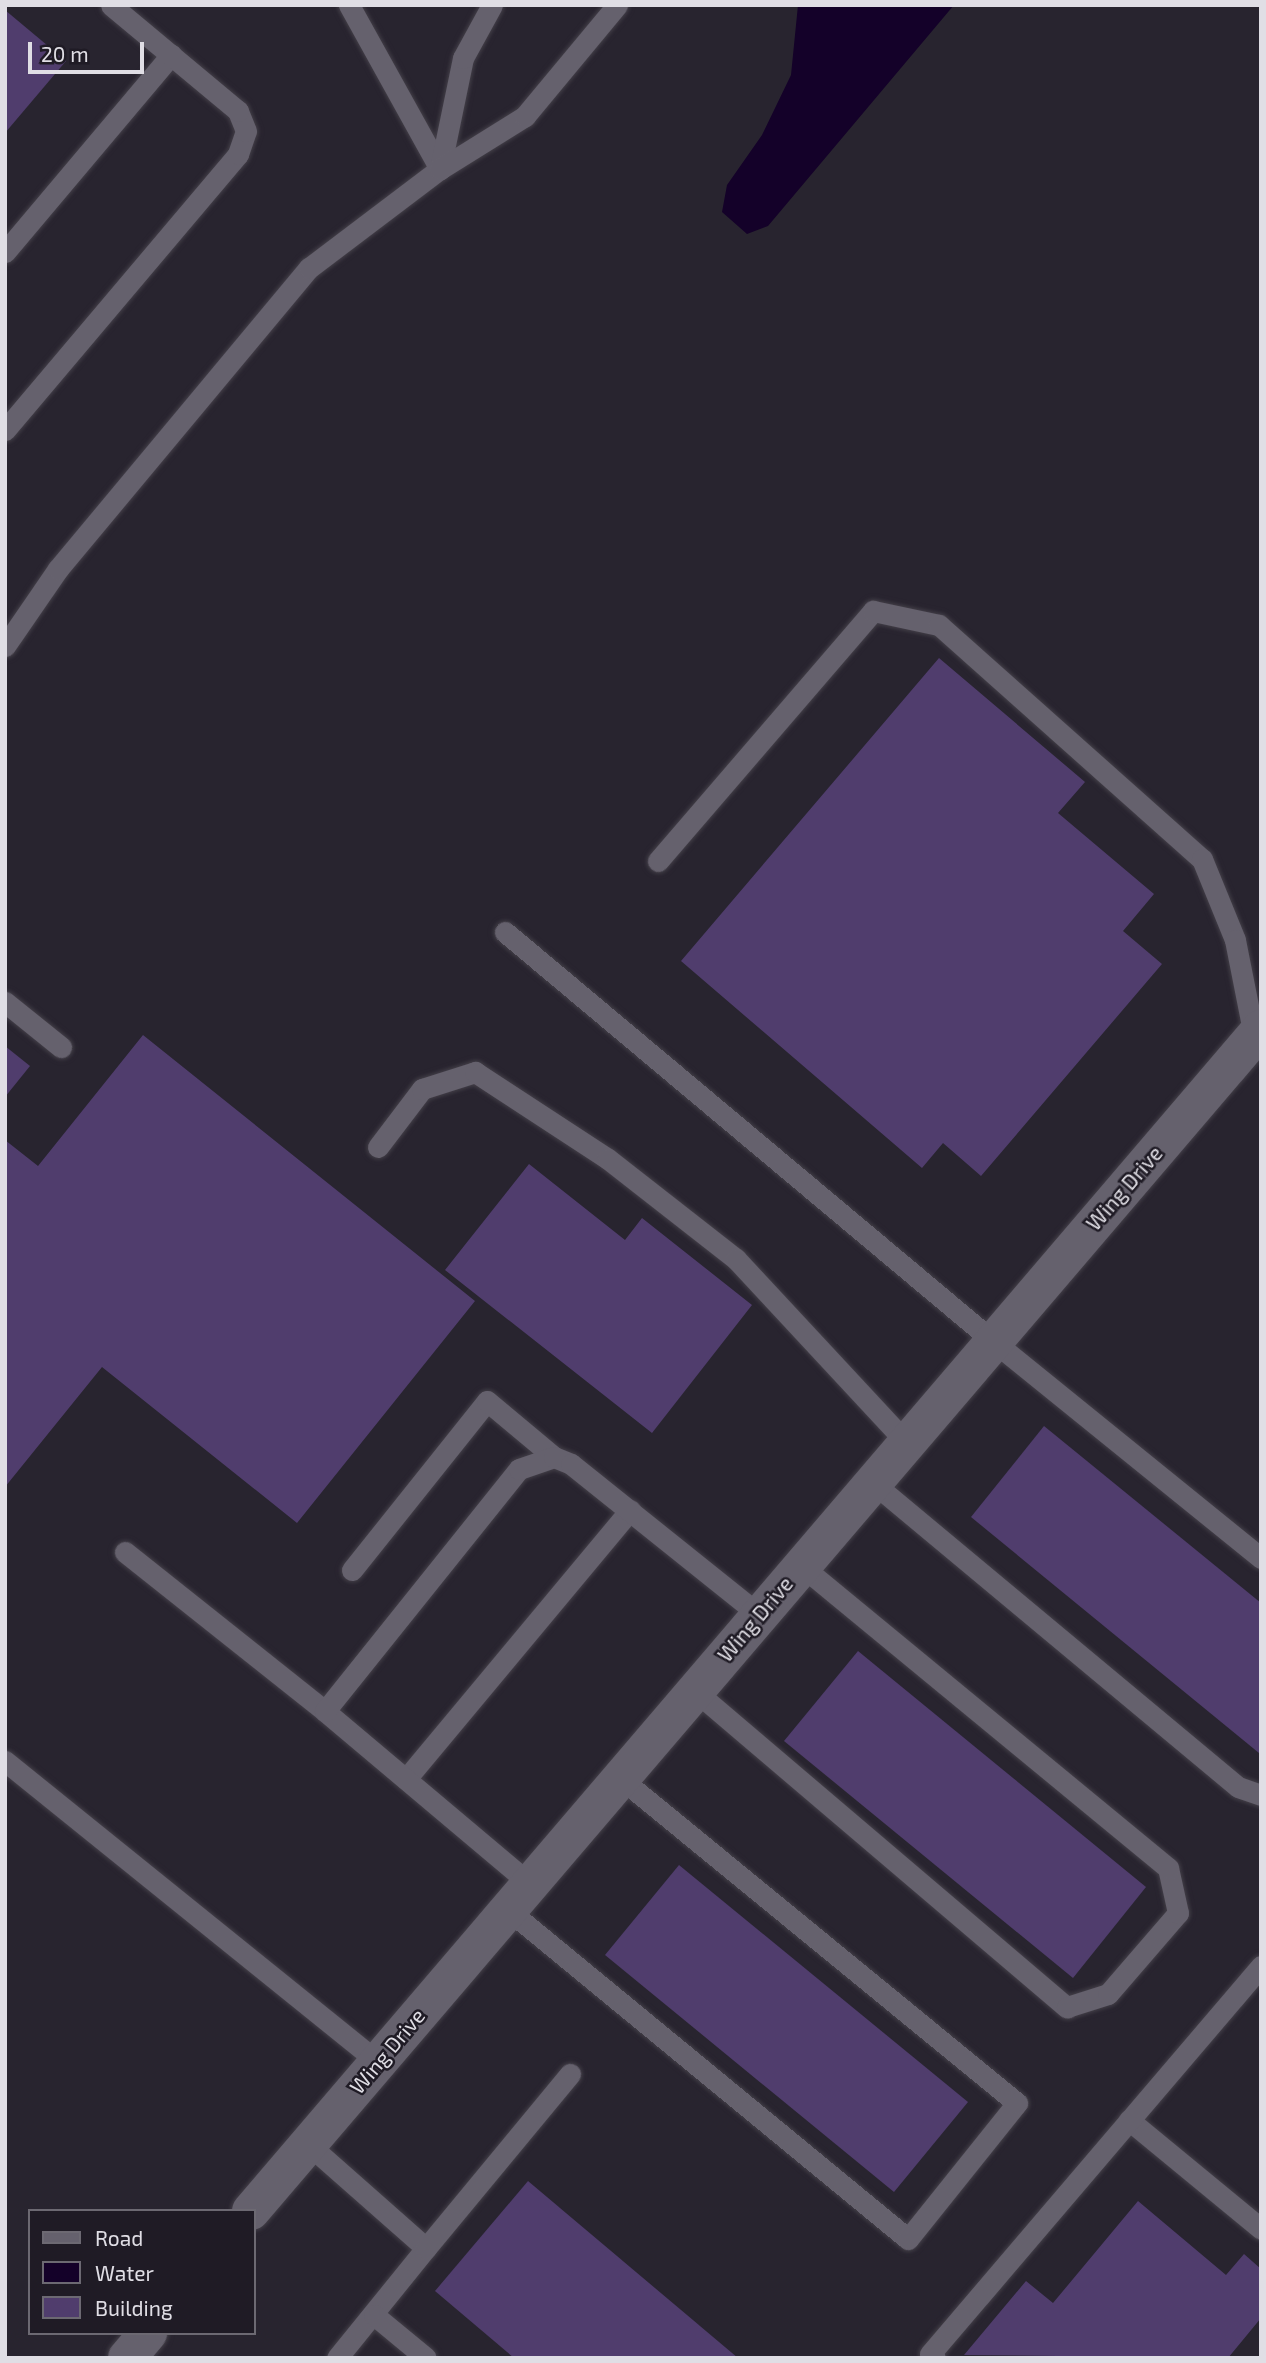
<!DOCTYPE html>
<html>
<head>
<meta charset="utf-8">
<style>
	body { margin:0 }
	#map { position:relative; width:1266px; height:2363px; overflow:hidden; background:#28242f; font-family:"Exo 2",sans-serif }
	div>[style] { position:absolute }
	[style*='--x'] { left:calc(var(--x)*1px); top:calc(var(--y)*1px); width:calc(var(--w)*1px); rotate:calc(var(--a)*1deg) }
	.water>* { inset:0; background:#140129 }
	.building>* { inset:0; background:#503d6d }
	.roads { filter:drop-shadow(0 0 2px #433f48) drop-shadow(0 0 2px #433f48) }
	.lane>* { height:21px; margin:-10.5px; padding:0 10.5px; transform-origin:10.5px; border-radius:10.5px; background:#65616d }
	.street>* { height:38px; margin:-19px; padding:0 19px; transform-origin:19px; border-radius:19px; background:#65616d }
	span { translate:-50% -50%; white-space:nowrap; text-align:center; line-height:1.15; -webkit-text-stroke:5px #1f1b25; paint-order:stroke }
	.street-label { font-size:21px; color:#e0dee5 }
	.frame { position:absolute; inset:0; border:7px solid #e0dee5; pointer-events:none }
	.legend { position:absolute; left:28px; top:2209px; width:228px; height:126px; box-sizing:border-box; background:#1f1b25; border:2px solid #6c6972; margin:0; padding:9px 12px; list-style:none; font-size:21px; color:#e0dee5 }
	.legend li { display:flex; align-items:center; gap:14px; height:35px }
	.legend b { width:35px; border:2px solid #6c6972 }
	.scale { position:absolute; left:28px; top:42px; width:116px; height:32px; box-sizing:border-box; border:4px solid #e0dee5; border-top:0; padding-left:9px; font-size:21px; line-height:24px; white-space:nowrap; color:#e0dee5; -webkit-text-stroke:5px #1f1b25; paint-order:stroke }
</style>
</head>
<body>
<div id="map">
	<div class="water">
		<i style="clip-path:polygon(798px 5px,954px 5px,768px 226px,747px 234px,722px 212px,727px 185px,762px 135px,791px 75px)"></i>
	</div>
	<div class="building">
		<i style="clip-path:polygon(5px 10px,66px 61px,5px 133px)"></i>
		<i style="clip-path:polygon(939px 658px,1085px 782px,1058px 813px,1154px 894px,1123px 931px,1162px 964px,981px 1176px,943px 1143px,922px 1168px,681px 961px)"></i>
		<i style="clip-path:polygon(143px 1035px,475px 1301px,297px 1523px,102px 1367px,5px 1487px,5px 1140px,38px 1166px)"></i>
		<i style="clip-path:polygon(5px 1046px,30px 1066px,5px 1097px)"></i>
		<i style="clip-path:polygon(529px 1164px,625px 1240px,642px 1218px,752px 1305px,652px 1433px,445px 1270px)"></i>
		<i style="clip-path:polygon(1044px 1426px,1261px 1603px,1259px 1753px,971px 1517px)"></i>
		<i style="clip-path:polygon(858px 1651px,1146px 1887px,1073px 1978px,784px 1741px)"></i>
		<i style="clip-path:polygon(679px 1865px,968px 2102px,894px 2192px,605px 1955px)"></i>
		<i style="clip-path:polygon(528px 2181px,738px 2358px,514px 2358px,435px 2291px)"></i>
		<i style="clip-path:polygon(1138px 2201px,1226px 2275px,1244px 2254px,1261px 2269px,1261px 2318px,1228px 2358px,964px 2355px,1026px 2281px,1053px 2303px)"></i>
	</div>
	<div class="roads">
		<div class="lane">
			<i style="--x:349;--y:5;--w:188;--a:61"></i>
			<i style="--x:440;--y:169;--w:113;--a:-78.3"></i>
			<i style="--x:463;--y:58;--w:60;--a:-61.3"></i>
			<i style="--x:5;--y:252;--w:258;--a:-49.9"></i>
			<i style="--x:5;--y:430;--w:361;--a:-49.8"></i>
			<i style="--x:238;--y:154;--w:24;--a:-71"></i>
			<i style="--x:246;--y:131;--w:22;--a:-112"></i>
			<i style="--x:238;--y:111;--w:165;--a:-140.2"></i>
			<i style="--x:5;--y:646;--w:93;--a:-55.5"></i>
			<i style="--x:58;--y:569;--w:392;--a:-50.2"></i>
			<i style="--x:309;--y:268;--w:164;--a:-37.1"></i>
			<i style="--x:440;--y:169;--w:100;--a:-31.9"></i>
			<i style="--x:525;--y:116;--w:144;--a:-50.3"></i>
			<i style="--x:658;--y:861;--w:330;--a:-49.3"></i>
			<i style="--x:873;--y:611;--w:67;--a:12"></i>
			<i style="--x:939;--y:625;--w:352;--a:41.7"></i>
			<i style="--x:1202;--y:859;--w:87;--a:67.8"></i>
			<i style="--x:1235;--y:940;--w:98;--a:78.8"></i>
			<i style="--x:505;--y:932;--w:637;--a:39.97"></i>
			<i style="--x:993;--y:1341;--w:345;--a:39"></i>
			<i style="--x:5;--y:1002;--w:72;--a:38.8"></i>
			<i style="--x:378;--y:1147;--w:73;--a:-52.8"></i>
			<i style="--x:422;--y:1089;--w:56;--a:-17.8"></i>
			<i style="--x:475;--y:1072;--w:159;--a:33.2"></i>
			<i style="--x:608;--y:1159;--w:162;--a:38"></i>
			<i style="--x:736;--y:1259;--w:250;--a:47.1"></i>
			<i style="--x:872;--y:1482;--w:476;--a:39.8"></i>
			<i style="--x:1238;--y:1787;--w:24;--a:19"></i>
			<i style="--x:125;--y:1552;--w:256;--a:38.5"></i>
			<i style="--x:352;--y:1570;--w:216;--a:-51.4"></i>
			<i style="--x:487;--y:1401;--w:87;--a:39.9"></i>
			<i style="--x:694;--y:1690;--w:490;--a:40.4"></i>
			<i style="--x:1067;--y:2007;--w:43;--a:-17.6"></i>
			<i style="--x:1108;--y:1994;--w:107;--a:-49.2"></i>
			<i style="--x:1178;--y:1913;--w:46;--a:-102.5"></i>
			<i style="--x:1168;--y:1868;--w:476;--a:-140.5"></i>
			<i style="--x:5;--y:1761;--w:479;--a:38.9"></i>
			<i style="--x:406;--y:1779;--w:350;--a:-50.2"></i>
			<i style="--x:529;--y:1883;--w:267;--a:-139.9"></i>
			<i style="--x:325;--y:1711;--w:310;--a:-51.3"></i>
			<i style="--x:519;--y:1469;--w:37;--a:-19"></i>
			<i style="--x:554;--y:1457;--w:18;--a:22"></i>
			<i style="--x:571;--y:1464;--w:240;--a:38.7"></i>
			<i style="--x:507;--y:1909;--w:519;--a:39.45"></i>
			<i style="--x:908;--y:2239;--w:174;--a:-51.3"></i>
			<i style="--x:1017;--y:2103;--w:514;--a:-140.68"></i>
			<i style="--x:1129;--y:2120;--w:171;--a:39.5"></i>
			<i style="--x:308;--y:2144;--w:157;--a:41.4"></i>
			<i style="--x:426;--y:2248;--w:141;--a:129"></i>
			<i style="--x:426;--y:2248;--w:226;--a:-50.4"></i>
			<i style="--x:374;--y:2315;--w:67;--a:39.6"></i>
			<i style="--x:935;--y:2358;--w:6;--a:-141"></i>
			<i style="--x:930;--y:2354;--w:510;--a:-49.53"></i>
		</div>
		<div class="street">
			<i style="--x:251;--y:2211;--w:1555;--a:-49.49"></i>
			<i style="--x:127;--y:2358;--w:33;--a:-50"></i>
		</div>
	</div>
	<div class="street-label">
		<span style="left:1124px;top:1188px;rotate:-49deg">Wing Drive</span>
		<span style="left:755px;top:1619px;rotate:-50deg">Wing Drive</span>
		<span style="left:387px;top:2051px;rotate:-50deg">Wing Drive</span>
	</div>
	<div class="frame"></div>
	<ul class="legend">
	<li><b style="height:9px;background:#65616d"></b>Road</li>
	<li><b style="height:19px;background:#140129"></b>Water</li>
	<li><b style="height:19px;background:#503d6d"></b>Building</li>
	</ul>
	<div class="scale">20 m</div>
</div>
</body>
</html>
